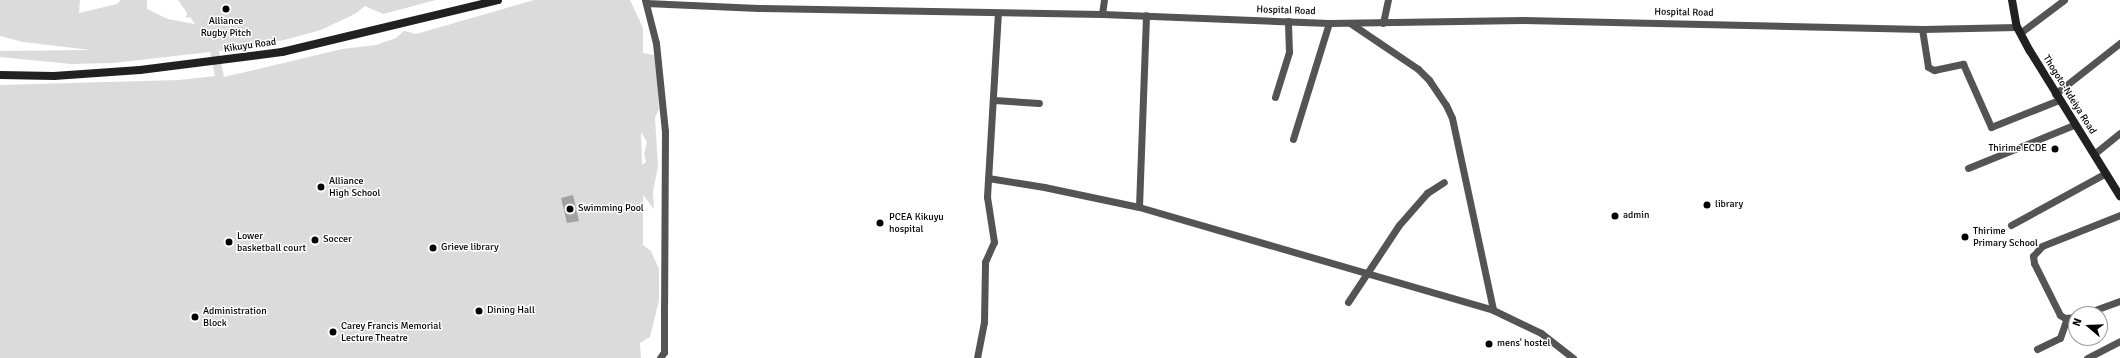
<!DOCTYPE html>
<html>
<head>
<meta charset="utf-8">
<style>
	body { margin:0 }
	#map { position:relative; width:2120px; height:358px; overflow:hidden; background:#fff; font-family:Signika,sans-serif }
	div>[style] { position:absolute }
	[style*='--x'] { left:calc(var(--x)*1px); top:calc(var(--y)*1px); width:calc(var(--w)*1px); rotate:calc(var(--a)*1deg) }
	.green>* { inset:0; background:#dbdbdb }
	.water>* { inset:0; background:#a2a2a2 }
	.street>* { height:7px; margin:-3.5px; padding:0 3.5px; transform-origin:3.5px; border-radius:3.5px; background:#545454 }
	.secondary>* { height:8px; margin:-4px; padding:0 4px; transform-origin:4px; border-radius:4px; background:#212121 }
	.dots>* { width:11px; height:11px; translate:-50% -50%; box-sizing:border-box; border:2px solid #fff; border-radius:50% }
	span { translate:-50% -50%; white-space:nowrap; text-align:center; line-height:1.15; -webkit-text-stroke:3px #fff; paint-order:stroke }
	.street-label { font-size:10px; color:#000 }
	.poi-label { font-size:10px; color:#000 }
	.right { translate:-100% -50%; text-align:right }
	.left { translate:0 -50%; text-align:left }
	.north { position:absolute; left:2068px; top:306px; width:40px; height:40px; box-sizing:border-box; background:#fff; border:1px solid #999; border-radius:50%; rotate:289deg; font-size:11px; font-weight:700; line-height:16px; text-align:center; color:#000 }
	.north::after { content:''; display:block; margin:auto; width:14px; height:18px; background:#000; clip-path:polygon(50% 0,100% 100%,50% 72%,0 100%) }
</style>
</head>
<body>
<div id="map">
	<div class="green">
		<i style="clip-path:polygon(evenodd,0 0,80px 0,79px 13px,117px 4px,121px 0,147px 0,147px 9px,168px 19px,195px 24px,190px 17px,186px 18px,187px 13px,178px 0,436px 0,383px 14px,365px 6px,355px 14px,321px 30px,284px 40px,219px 51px,224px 77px,342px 49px,376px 45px,396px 38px,404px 31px,416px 34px,534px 0,630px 0,643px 28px,643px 53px,654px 55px,658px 92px,659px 109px,655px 118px,658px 166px,653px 192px,654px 209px,643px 195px,643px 245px,651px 251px,659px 269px,659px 300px,650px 337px,640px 343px,641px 358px,0 358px,0 85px,179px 80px,215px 76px,210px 52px,113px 63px,71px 64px,0 57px,0 51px,91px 50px,23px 42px,0 36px,0 0,641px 132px,647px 142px,644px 154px,646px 162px,642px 165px,641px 132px)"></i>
	</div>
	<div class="water">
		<i style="clip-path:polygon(573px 195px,579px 221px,567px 223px,561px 198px)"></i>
	</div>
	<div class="street">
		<i style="--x:645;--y:0;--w:44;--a:75.7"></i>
		<i style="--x:656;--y:43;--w:88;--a:84.2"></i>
		<i style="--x:665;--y:131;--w:174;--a:90.3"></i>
		<i style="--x:664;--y:305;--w:47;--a:90"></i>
		<i style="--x:664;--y:352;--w:7;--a:124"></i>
		<i style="--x:646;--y:3;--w:112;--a:2.6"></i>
		<i style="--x:758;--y:8;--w:344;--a:1"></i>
		<i style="--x:1102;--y:14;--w:227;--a:2.3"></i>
		<i style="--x:1329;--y:23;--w:194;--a:-0.9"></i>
		<i style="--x:1523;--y:20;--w:399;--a:1.3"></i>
		<i style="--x:1922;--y:29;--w:95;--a:-1.2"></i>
		<i style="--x:1102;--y:14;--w:14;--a:-82"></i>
		<i style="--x:1350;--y:23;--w:82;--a:34.1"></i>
		<i style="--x:1418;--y:69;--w:16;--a:45"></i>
		<i style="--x:1429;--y:80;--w:30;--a:56"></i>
		<i style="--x:1446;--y:105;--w:14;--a:65"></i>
		<i style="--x:1452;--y:118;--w:196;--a:77.9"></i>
		<i style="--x:1383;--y:23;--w:24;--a:-78"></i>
		<i style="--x:1922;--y:29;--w:38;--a:81"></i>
		<i style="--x:1928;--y:67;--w:7;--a:27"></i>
		<i style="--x:1934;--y:70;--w:30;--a:-12"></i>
		<i style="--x:1963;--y:64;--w:69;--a:66"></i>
		<i style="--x:1991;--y:127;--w:73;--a:-21.7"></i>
		<i style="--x:2020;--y:33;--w:55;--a:-36.9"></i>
		<i style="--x:2055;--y:94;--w:83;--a:-38.1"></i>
		<i style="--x:1275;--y:97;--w:47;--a:-72.7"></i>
		<i style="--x:1289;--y:52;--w:31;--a:-92"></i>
		<i style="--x:994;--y:100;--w:45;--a:3.8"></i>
		<i style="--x:1293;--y:139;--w:121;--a:-72.8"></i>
		<i style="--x:2094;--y:154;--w:33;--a:-39"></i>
		<i style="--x:1968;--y:168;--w:114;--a:-22.1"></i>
		<i style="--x:988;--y:178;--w:57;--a:9.1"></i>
		<i style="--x:1044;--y:187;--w:97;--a:11.9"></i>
		<i style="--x:1139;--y:207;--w:369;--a:16.2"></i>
		<i style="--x:1493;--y:310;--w:53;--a:25.6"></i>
		<i style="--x:1541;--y:333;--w:41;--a:38"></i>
		<i style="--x:1139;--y:207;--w:192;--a:-87.9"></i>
		<i style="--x:2011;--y:225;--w:108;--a:-28.7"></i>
		<i style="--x:1348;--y:302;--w:92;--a:-56.5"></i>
		<i style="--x:1399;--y:225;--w:43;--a:-48.8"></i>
		<i style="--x:1427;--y:193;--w:20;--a:-33"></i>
		<i style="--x:2084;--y:314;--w:38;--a:-20"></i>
		<i style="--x:2076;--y:317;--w:11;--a:175"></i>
		<i style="--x:2065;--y:318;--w:6;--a:-149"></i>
		<i style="--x:2060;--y:315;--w:58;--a:-116.6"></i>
		<i style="--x:2034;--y:263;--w:7;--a:-98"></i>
		<i style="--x:2033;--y:256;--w:13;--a:-48"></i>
		<i style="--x:2042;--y:246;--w:84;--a:-21.7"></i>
		<i style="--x:2037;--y:349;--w:25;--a:-26"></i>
		<i style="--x:2060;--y:338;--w:21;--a:-71"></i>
		<i style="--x:977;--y:358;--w:37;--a:-79"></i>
		<i style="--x:984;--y:322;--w:60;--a:-89"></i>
		<i style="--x:985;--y:262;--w:22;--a:-66"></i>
		<i style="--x:994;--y:242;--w:46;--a:-98.8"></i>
		<i style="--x:987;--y:197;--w:184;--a:-86.6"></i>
		<i style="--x:2087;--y:358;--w:37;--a:-27"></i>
	</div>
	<div class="secondary">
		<i style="--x:2012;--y:0;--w:27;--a:80"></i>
		<i style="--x:2017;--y:27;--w:27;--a:62"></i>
		<i style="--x:2030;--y:51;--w:171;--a:58.2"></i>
		<i style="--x:0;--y:75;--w:54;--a:1.1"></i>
		<i style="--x:54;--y:76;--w:86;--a:-4"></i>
		<i style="--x:140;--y:70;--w:143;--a:-7.2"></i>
		<i style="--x:282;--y:52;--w:222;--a:-13.5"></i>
	</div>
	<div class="dots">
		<i style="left:226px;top:9px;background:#000"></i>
		<i style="left:2055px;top:149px;background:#000"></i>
		<i style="left:321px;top:187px;background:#000"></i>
		<i style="left:1707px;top:205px;background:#000"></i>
		<i style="left:570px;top:209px;background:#000"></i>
		<i style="left:1615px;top:216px;background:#000"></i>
		<i style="left:880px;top:223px;background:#000"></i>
		<i style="left:1965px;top:237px;background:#000"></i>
		<i style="left:315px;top:240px;background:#000"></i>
		<i style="left:229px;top:242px;background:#000"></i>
		<i style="left:433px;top:248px;background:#000"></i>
		<i style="left:479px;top:311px;background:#000"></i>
		<i style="left:195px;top:317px;background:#000"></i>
		<i style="left:333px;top:332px;background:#000"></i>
		<i style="left:1489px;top:344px;background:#000"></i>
	</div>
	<div class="street-label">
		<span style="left:1286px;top:11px;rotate:2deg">Hospital Road</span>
		<span style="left:1684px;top:13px;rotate:1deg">Hospital Road</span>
		<span style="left:250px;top:46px;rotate:-8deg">Kikuyu Road</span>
		<span style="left:2069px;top:95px;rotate:58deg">Thogoto-Ndeiya Road</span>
	</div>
	<div class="poi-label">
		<span style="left:226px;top:27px">Alliance<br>Rugby Pitch</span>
		<span class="right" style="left:2047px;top:149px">Thirime ECDE</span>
		<span class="left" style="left:329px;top:187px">Alliance<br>High School</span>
		<span class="left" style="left:1715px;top:205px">library</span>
		<span class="left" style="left:578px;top:209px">Swimming Pool</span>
		<span class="left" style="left:1623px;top:216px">admin</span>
		<span class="left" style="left:889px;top:223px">PCEA Kikuyu<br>hospital</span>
		<span class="left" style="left:1973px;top:237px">Thirime<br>Primary School</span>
		<span class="left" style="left:237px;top:242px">Lower<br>basketball court</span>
		<span class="left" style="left:323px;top:240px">Soccer</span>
		<span class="left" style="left:441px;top:248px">Grieve library</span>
		<span class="left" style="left:203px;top:317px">Administration<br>Block</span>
		<span class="left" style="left:487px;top:311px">Dining Hall</span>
		<span class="left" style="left:341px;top:332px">Carey Francis Memorial<br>Lecture Theatre</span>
		<span class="left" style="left:1497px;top:344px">mens' hostel</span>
	</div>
	<div class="north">N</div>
</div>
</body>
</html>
